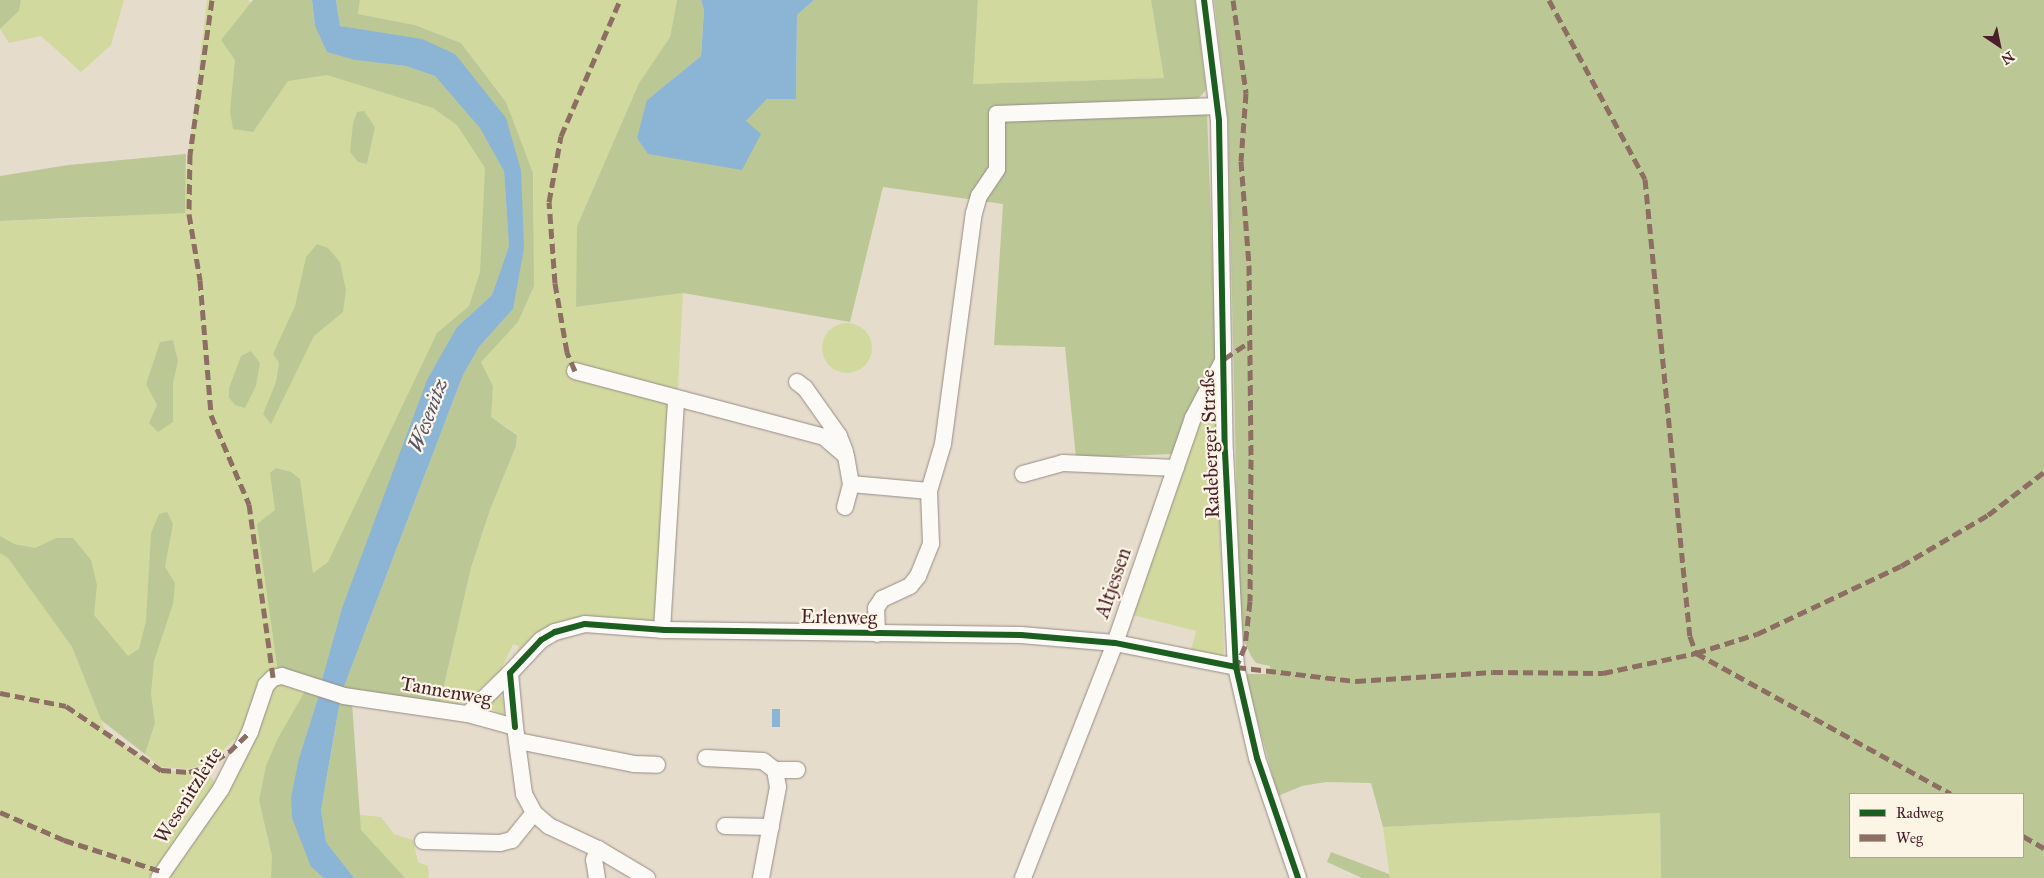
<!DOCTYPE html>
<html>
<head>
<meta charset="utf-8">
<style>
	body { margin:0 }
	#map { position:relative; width:2044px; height:878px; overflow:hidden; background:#e6dccc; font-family:"IM FELL Great Primer",serif }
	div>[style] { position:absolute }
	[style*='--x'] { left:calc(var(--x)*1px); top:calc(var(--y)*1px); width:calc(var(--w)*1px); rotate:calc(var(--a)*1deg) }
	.green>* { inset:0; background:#d2d99f }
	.round { border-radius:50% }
	.forest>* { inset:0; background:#bbc896 }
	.water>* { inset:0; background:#8cb4d4 }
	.roads { filter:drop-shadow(0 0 1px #978b85) drop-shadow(0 0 1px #978b85) }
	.minor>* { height:16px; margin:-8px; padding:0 8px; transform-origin:8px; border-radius:8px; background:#fbfaf7 }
	.quiet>* { height:5px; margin-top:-2.5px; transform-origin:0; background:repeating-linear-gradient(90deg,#8d6e63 0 10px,transparent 0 15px) }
	.cycleway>* { height:6px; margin:-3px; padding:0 3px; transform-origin:3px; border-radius:3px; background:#1b5e20 }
	span { translate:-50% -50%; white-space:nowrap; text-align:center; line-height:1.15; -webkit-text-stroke:4.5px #fcf5e5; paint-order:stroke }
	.street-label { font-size:20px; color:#4a1f2b }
	.water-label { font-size:21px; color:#555470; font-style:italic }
	.legend { position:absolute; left:1849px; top:793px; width:175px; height:65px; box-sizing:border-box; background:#fcf5e5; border:1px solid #b59f9b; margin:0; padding:6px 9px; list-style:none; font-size:15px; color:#4a1f2b }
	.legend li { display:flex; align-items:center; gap:10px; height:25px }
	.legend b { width:25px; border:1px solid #b59f9b }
	.north { position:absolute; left:1974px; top:20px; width:50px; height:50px; -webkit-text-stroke:4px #fcf5e5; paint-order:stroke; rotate:146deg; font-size:14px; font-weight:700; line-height:20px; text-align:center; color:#4a1f2b }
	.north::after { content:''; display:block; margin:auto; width:18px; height:22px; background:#4a1f2b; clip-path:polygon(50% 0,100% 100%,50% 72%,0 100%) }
</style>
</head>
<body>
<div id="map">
	<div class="green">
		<i style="clip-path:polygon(21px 0,124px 0,111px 45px,81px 72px,41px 36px,9px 43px,0 29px,19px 11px)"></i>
		<i style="clip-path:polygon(evenodd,207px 0,248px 0,288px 36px,394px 36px,415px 29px,453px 42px,504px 101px,510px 115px,506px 102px,461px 43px,415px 25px,358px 14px,360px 0,677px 0,670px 37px,639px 83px,577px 226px,577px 307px,683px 293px,665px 630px,585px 624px,570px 626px,541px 640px,510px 673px,519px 646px,513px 644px,501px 670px,472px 696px,458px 705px,440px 703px,471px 568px,490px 510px,516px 446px,517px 434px,490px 417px,493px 386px,481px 362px,459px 381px,430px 464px,410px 499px,381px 565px,360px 653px,327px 750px,325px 787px,333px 812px,381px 817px,394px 834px,413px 840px,418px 862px,428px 866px,429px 878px,167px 878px,227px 793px,250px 742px,240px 734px,214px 759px,201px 765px,188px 769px,160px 767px,145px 754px,151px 736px,142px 704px,18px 571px,72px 647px,105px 730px,160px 770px,189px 772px,203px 768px,218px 786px,150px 878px,0 878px,0 221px,88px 218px,183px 200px,207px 0,522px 145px,533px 173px,534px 232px,531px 185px,522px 145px,207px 0,533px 248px,534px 286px,529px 296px,533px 248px,207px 0,473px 337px,494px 344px,485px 357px,484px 357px,473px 337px)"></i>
		<i style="clip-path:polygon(978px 0,1151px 0,1165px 78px,972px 84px)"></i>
		<i class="round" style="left:822px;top:323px;width:50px;height:50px"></i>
		<i style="clip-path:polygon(1215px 398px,1224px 652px,1221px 658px,1190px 654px,1196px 631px,1133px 615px,1188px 454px,1209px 401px)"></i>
		<i style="clip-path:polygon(499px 693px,503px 698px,504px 715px,491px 709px,493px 697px)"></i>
		<i style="clip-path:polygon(1660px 813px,1661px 878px,1390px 878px,1383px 827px)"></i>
	</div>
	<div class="forest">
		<i style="clip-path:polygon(0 0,21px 0,19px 11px,0 29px)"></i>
		<i style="clip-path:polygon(253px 0,312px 0,315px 26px,355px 60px,406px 66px,435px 76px,481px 128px,504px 171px,509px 246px,492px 295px,457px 327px,342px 608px,321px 683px,278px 672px,257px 524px,275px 510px,270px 473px,276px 468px,291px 472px,300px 479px,313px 573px,328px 562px,437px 333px,469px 306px,480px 272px,485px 168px,457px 125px,433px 108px,327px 75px,288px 81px,253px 132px,233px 129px,230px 111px,235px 60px,221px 40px)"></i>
		<i style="clip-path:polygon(336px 0,360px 0,358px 14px,415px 25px,461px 43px,506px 102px,533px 173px,534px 286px,518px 322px,481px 362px,493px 386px,491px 417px,517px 435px,516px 446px,490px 510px,471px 568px,440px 703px,343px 689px,463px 375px,479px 347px,513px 309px,521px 170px,455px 54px,340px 26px)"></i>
		<i style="clip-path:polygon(677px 0,701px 0,704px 10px,701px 56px,647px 100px,746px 121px,767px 99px,796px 99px,797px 15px,814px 0,978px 0,973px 84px,1164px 78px,1151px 0,1195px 0,1206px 90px,1198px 99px,1207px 112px,1216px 358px,1172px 454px,1076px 458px,1065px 347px,994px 345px,1003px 204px,883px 187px,850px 322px,683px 293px,576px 307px,577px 226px,639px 83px,670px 37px)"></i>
		<i style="clip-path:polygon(evenodd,1214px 0,2044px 0,2044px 878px,1661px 878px,1660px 813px,1383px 827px,1371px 783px,1326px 782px,1302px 786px,1278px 796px,1247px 682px,1247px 674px,1269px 674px,1270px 666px,1256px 663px,1251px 656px,1243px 639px,1239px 600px,1228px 121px,1214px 0,1850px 794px,2023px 794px,2023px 857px,1850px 857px,1850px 794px)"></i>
		<i style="clip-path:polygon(364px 111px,375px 127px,367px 164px,358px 162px,350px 152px,353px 123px,357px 112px)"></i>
		<i style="clip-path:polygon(186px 154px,185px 213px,0 221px,0 176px,68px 165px)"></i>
		<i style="clip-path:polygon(317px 244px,328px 248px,340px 262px,346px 290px,343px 312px,314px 336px,271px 424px,263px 414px,276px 382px,279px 363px,273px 354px,295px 306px,306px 257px)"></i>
		<i style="clip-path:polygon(173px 340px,178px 361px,173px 383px,173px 422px,158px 432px,149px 423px,157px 405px,146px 384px,160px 342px)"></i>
		<i style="clip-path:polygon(251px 351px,260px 363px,256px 386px,245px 408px,235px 405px,229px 398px,229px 388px,241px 356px)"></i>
		<i style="clip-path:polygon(167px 512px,173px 524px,165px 567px,175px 583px,173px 604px,154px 661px,151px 694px,155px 723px,145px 754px,101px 720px,72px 647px,8px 558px,0 553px,0 536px,14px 544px,35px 548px,56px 538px,73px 538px,91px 560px,97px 585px,94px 615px,128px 656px,139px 649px,146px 621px,151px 533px,159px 514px)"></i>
		<i style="clip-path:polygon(305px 691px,319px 695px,299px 758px,311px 867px,324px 878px,271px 878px,272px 856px,259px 800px,266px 766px,277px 740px)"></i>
		<i style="clip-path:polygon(340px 701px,352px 703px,361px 830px,405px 878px,354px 878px,326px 842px,321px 810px)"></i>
		<i style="clip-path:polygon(1331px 852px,1389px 874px,1390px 878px,1362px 878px,1327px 862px)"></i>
	</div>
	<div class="water">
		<i style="clip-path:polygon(312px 0,336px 0,340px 26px,422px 39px,455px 54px,506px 118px,521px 170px,524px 248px,513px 309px,479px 347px,463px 375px,343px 689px,321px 683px,342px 608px,427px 380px,457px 327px,492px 295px,509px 246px,504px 171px,480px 128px,435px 76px,406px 66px,355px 60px,327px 52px,315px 26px)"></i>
		<i style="clip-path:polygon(701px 0,814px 0,797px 15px,796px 99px,767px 99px,746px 121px,761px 134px,742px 170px,648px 154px,637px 138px,647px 100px,701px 56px,704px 10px)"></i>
		<i style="clip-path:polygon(319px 695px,340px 701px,321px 810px,326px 842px,354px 878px,324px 878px,311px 867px,292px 818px,291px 798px,299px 758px)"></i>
		<i style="clip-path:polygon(772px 709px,780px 709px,780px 727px,772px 727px)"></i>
	</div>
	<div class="roads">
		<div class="minor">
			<i style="--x:1204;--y:0;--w:122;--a:82.9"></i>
			<i style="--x:1219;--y:121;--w:331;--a:89"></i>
			<i style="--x:1225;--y:452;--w:215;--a:87.1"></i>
			<i style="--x:1236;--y:667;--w:93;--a:77"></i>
			<i style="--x:1257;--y:758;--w:127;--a:71.1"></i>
			<i style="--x:575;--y:371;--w:258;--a:14.8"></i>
			<i style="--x:824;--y:437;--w:29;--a:41"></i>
			<i style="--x:846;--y:456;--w:28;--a:80"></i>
			<i style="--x:851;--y:484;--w:78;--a:5.1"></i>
			<i style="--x:797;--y:382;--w:10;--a:37"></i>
			<i style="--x:805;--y:388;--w:59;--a:54.7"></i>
			<i style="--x:839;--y:436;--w:17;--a:69"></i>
			<i style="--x:1023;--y:474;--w:41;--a:-15.4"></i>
			<i style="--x:1063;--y:463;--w:113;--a:2.5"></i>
			<i style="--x:845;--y:507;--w:24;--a:-75"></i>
			<i style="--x:662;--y:630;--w:231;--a:-86.5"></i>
			<i style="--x:877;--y:634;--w:26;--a:-92"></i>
			<i style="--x:876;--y:608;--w:11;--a:-56"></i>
			<i style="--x:882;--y:599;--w:31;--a:-25"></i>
			<i style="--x:910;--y:586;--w:13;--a:-51"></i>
			<i style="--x:918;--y:576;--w:35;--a:-68"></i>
			<i style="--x:931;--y:543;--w:52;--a:-92.2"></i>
			<i style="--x:929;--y:491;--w:49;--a:-73.4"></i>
			<i style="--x:943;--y:444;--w:233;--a:-82.4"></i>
			<i style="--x:974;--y:213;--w:18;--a:-74"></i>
			<i style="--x:979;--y:196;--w:32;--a:-56"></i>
			<i style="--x:997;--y:169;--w:55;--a:-90"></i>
			<i style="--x:997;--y:114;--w:220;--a:-2.1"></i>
			<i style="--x:468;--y:714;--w:59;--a:-44.3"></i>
			<i style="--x:515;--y:727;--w:54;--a:-95.3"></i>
			<i style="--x:510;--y:673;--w:45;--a:-46.8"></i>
			<i style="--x:541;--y:640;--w:16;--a:-30"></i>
			<i style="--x:555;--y:632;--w:31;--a:-15"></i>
			<i style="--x:585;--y:624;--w:80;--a:4.3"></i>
			<i style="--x:665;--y:630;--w:356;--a:0.8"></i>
			<i style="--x:1021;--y:635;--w:94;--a:4.9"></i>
			<i style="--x:1115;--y:643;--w:123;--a:11.2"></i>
			<i style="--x:518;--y:741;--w:118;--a:11.2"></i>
			<i style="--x:634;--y:764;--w:23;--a:2"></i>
			<i style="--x:706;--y:758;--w:57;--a:3"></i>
			<i style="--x:763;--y:761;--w:15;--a:37"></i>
			<i style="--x:775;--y:770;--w:17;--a:80"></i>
			<i style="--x:778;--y:787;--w:93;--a:100.6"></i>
			<i style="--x:775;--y:770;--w:22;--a:0"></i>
			<i style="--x:725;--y:826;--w:46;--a:1.2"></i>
			<i style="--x:423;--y:841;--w:77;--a:1.5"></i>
			<i style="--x:500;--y:843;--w:12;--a:-14"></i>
			<i style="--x:512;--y:840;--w:35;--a:-51"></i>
			<i style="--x:159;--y:878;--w:108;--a:-55.1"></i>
			<i style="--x:221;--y:789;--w:64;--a:-63"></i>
			<i style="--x:250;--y:732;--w:50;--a:-71.2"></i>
			<i style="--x:266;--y:685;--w:10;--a:-45"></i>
			<i style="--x:273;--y:678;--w:9;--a:-13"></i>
			<i style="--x:282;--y:676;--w:65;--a:17.9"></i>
			<i style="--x:344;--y:696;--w:125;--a:8.3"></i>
			<i style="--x:468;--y:714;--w:49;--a:15.5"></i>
			<i style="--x:515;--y:727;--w:68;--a:82.3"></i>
			<i style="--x:524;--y:794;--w:21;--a:62"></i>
			<i style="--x:534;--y:813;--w:20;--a:41"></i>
			<i style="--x:549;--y:826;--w:54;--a:25.1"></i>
			<i style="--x:598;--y:849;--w:57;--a:30.6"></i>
			<i style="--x:597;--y:878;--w:18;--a:-99"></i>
			<i style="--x:594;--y:860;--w:12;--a:-70"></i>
			<i style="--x:1023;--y:878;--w:252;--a:-68.6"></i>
			<i style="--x:1115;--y:643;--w:238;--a:-70.9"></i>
			<i style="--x:1193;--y:418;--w:64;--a:-62.2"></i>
		</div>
	</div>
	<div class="quiet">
		<i style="--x:212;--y:0;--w:156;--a:98.1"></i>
		<i style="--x:190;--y:154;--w:60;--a:91"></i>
		<i style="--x:189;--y:214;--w:67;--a:80.5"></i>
		<i style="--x:200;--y:280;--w:135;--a:85.3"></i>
		<i style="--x:211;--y:415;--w:97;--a:66.9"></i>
		<i style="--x:249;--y:504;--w:176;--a:82.1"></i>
		<i style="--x:1233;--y:0;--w:94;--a:82"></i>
		<i style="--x:1246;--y:93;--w:68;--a:94.2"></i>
		<i style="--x:1241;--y:161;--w:104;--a:85.6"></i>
		<i style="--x:1249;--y:265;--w:194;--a:89.4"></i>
		<i style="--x:1251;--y:459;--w:142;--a:90.4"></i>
		<i style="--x:1250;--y:601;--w:45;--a:96.3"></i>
		<i style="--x:1245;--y:646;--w:23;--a:113"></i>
		<i style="--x:1236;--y:667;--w:121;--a:6.7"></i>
		<i style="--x:1356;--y:681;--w:137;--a:-3.8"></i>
		<i style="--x:1493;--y:672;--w:110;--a:0.5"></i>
		<i style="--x:1603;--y:673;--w:95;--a:-12.1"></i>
		<i style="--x:1696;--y:653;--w:64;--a:-17.3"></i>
		<i style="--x:1757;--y:634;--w:159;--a:-25.3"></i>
		<i style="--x:1901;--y:566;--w:101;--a:-30.4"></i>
		<i style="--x:1988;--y:515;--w:71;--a:-37.5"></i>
		<i style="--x:1549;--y:0;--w:203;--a:61.8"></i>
		<i style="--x:1645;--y:179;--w:459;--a:84.4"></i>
		<i style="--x:1690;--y:636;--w:18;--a:71"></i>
		<i style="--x:1696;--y:653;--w:291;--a:28.9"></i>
		<i style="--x:1224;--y:359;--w:30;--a:-34"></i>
		<i style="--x:575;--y:371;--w:21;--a:-113"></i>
		<i style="--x:567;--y:352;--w:70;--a:-99.9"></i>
		<i style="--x:555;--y:283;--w:81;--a:-94.2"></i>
		<i style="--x:549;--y:202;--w:67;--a:-79.7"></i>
		<i style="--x:561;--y:136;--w:148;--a:-66.5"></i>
		<i style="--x:0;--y:693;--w:67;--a:11.1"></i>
		<i style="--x:66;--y:706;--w:115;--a:34"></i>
		<i style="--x:161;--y:770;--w:28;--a:4"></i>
		<i style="--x:189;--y:772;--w:15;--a:-16"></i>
		<i style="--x:203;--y:768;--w:31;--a:-32"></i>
		<i style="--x:229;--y:752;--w:29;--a:-44"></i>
		<i style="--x:0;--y:812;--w:70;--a:23.6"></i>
		<i style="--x:64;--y:840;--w:104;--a:17.9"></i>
		<i style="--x:2023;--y:836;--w:24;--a:30"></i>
	</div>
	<div class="cycleway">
		<i style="--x:1204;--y:0;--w:122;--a:82.9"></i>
		<i style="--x:1219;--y:121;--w:331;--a:89"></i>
		<i style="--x:1225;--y:452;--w:215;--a:87.1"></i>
		<i style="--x:1236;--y:667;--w:93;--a:77"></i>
		<i style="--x:1257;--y:758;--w:127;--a:71.1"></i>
		<i style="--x:515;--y:727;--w:54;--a:-95.3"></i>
		<i style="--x:510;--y:673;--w:45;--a:-46.8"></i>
		<i style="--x:541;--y:640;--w:16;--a:-30"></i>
		<i style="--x:555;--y:632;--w:31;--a:-15"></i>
		<i style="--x:585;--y:624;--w:80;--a:4.3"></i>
		<i style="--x:665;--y:630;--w:356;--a:0.8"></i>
		<i style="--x:1021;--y:635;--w:94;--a:4.9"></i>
		<i style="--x:1115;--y:643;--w:123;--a:11.2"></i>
	</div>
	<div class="street-label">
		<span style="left:1210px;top:444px;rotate:-92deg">Radeberger Straße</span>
		<span style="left:1113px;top:583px;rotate:-71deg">Altjessen</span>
		<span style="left:839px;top:617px;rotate:1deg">Erlenweg</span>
		<span style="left:446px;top:691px;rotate:10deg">Tannenweg</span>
		<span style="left:188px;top:795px;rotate:-58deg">Wesenitzleite</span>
	</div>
	<div class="water-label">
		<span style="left:428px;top:415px;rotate:-69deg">Wesenitz</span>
	</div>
	<ul class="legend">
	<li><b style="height:6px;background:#1b5e20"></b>Radweg</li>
	<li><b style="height:6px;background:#8d6e63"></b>Weg</li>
	</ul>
	<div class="north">N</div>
</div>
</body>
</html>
